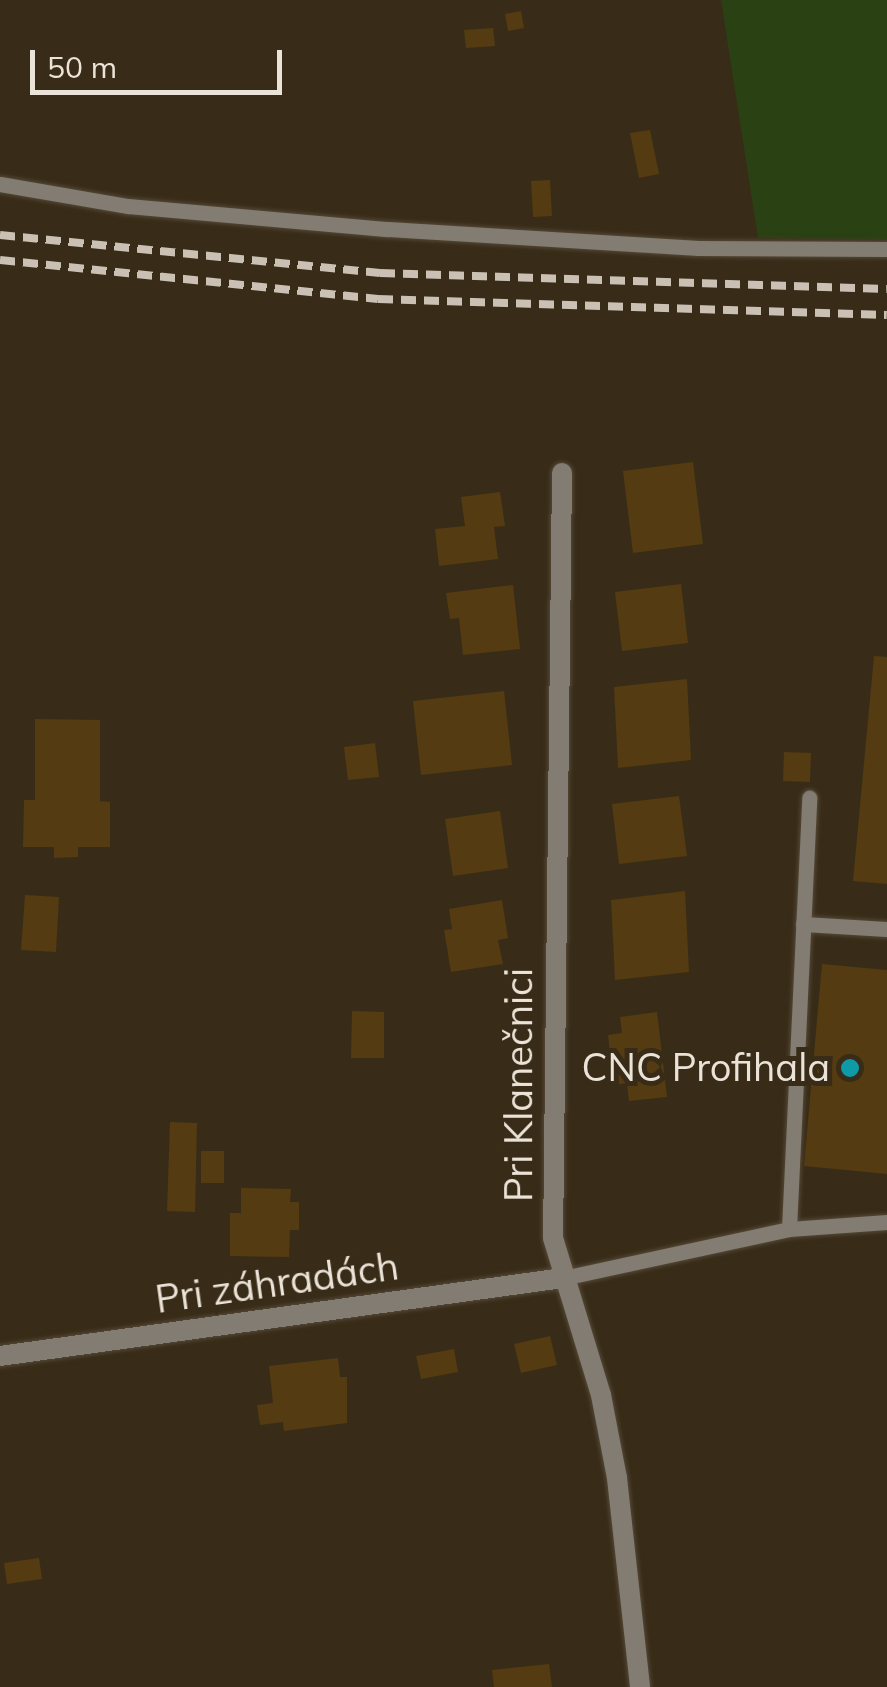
<!DOCTYPE html>
<html>
<head>
<meta charset="utf-8">
<style>
	body { margin:0 }
	#map { position:relative; width:887px; height:1687px; overflow:hidden; background:#382c18; font-family:Mulish,sans-serif }
	div>[style] { position:absolute }
	[style*='--x'] { left:calc(var(--x)*1px); top:calc(var(--y)*1px); width:calc(var(--w)*1px); rotate:calc(var(--a)*1deg) }
	.green>* { inset:0; background:#294113 }
	.building>* { inset:0; background:#543b11 }
	.roads { filter:drop-shadow(0 0 2px #554937) drop-shadow(0 0 2px #554937) }
	.service>* { height:15px; margin:-7.5px; padding:0 7.5px; transform-origin:7.5px; border-radius:7.5px; background:#837c72 }
	.minor>* { height:20px; margin:-10px; padding:0 10px; transform-origin:10px; border-radius:10px; background:#837c72 }
	.rail>* { height:8px; margin-top:-4px; transform-origin:0; background:repeating-linear-gradient(90deg,#cac1b4 0 15px,transparent 0 23px) }
	.dots>* { width:28px; height:28px; translate:-50% -50%; box-sizing:border-box; border:5px solid #382c18; border-radius:50% }
	span { translate:-50% -50%; white-space:nowrap; text-align:center; line-height:1.15; -webkit-text-stroke:10px #382c18; paint-order:stroke }
	.poi-label { font-size:38px; color:#ebe3d7 }
	.right { translate:-100% -50%; text-align:right }
	.street-label { font-size:38px; color:#ebe3d7 }
	.scale { position:absolute; left:30px; top:50px; width:252px; height:45px; box-sizing:border-box; border:5px solid #ebe3d7; border-top:0; padding-left:12px; font-size:30px; line-height:35px; white-space:nowrap; color:#ebe3d7; -webkit-text-stroke:8px #382c18; paint-order:stroke }
</style>
</head>
<body>
<div id="map">
	<div class="green">
		<i style="clip-path:polygon(721px 0,887px 0,887px 239px,758px 238px)"></i>
	</div>
	<div class="building">
		<i style="clip-path:polygon(521px 11px,524px 28px,508px 31px,505px 14px)"></i>
		<i style="clip-path:polygon(493px 28px,495px 46px,466px 48px,464px 30px)"></i>
		<i style="clip-path:polygon(650px 130px,659px 174px,639px 178px,630px 133px)"></i>
		<i style="clip-path:polygon(550px 180px,552px 216px,533px 217px,531px 181px)"></i>
		<i style="clip-path:polygon(693px 462px,703px 544px,633px 553px,623px 471px)"></i>
		<i style="clip-path:polygon(500px 492px,505px 526px,494px 527px,498px 559px,439px 566px,435px 529px,465px 526px,461px 497px)"></i>
		<i style="clip-path:polygon(681px 584px,688px 643px,622px 651px,615px 592px)"></i>
		<i style="clip-path:polygon(513px 585px,520px 649px,463px 655px,459px 618px,450px 619px,446px 593px)"></i>
		<i style="clip-path:polygon(874px 656px,887px 657px,887px 884px,853px 881px)"></i>
		<i style="clip-path:polygon(687px 679px,691px 760px,618px 768px,614px 687px)"></i>
		<i style="clip-path:polygon(504px 691px,512px 765px,421px 775px,413px 701px)"></i>
		<i style="clip-path:polygon(35px 719px,100px 720px,100px 801px,110px 802px,110px 847px,78px 847px,78px 857px,54px 858px,54px 847px,23px 847px,24px 800px,35px 800px)"></i>
		<i style="clip-path:polygon(375px 743px,379px 777px,348px 780px,344px 747px)"></i>
		<i style="clip-path:polygon(784px 752px,811px 753px,810px 782px,783px 781px)"></i>
		<i style="clip-path:polygon(679px 796px,687px 856px,619px 864px,612px 804px)"></i>
		<i style="clip-path:polygon(500px 811px,508px 868px,453px 876px,445px 819px)"></i>
		<i style="clip-path:polygon(685px 891px,689px 972px,615px 980px,611px 900px)"></i>
		<i style="clip-path:polygon(25px 895px,59px 897px,56px 952px,21px 950px)"></i>
		<i style="clip-path:polygon(502px 900px,508px 938px,498px 940px,503px 964px,451px 972px,444px 930px,452px 929px,449px 909px)"></i>
		<i style="clip-path:polygon(822px 964px,887px 970px,887px 1174px,804px 1166px)"></i>
		<i style="clip-path:polygon(352px 1011px,384px 1012px,384px 1058px,351px 1058px)"></i>
		<i style="clip-path:polygon(657px 1012px,667px 1097px,629px 1101px,627px 1083px,614px 1085px,608px 1035px,622px 1033px,620px 1017px)"></i>
		<i style="clip-path:polygon(170px 1122px,197px 1123px,195px 1212px,167px 1211px)"></i>
		<i style="clip-path:polygon(201px 1151px,224px 1151px,224px 1183px,201px 1183px)"></i>
		<i style="clip-path:polygon(241px 1188px,291px 1189px,290px 1202px,299px 1202px,299px 1230px,290px 1230px,289px 1257px,230px 1256px,230px 1213px,241px 1213px)"></i>
		<i style="clip-path:polygon(550px 1336px,557px 1365px,521px 1373px,514px 1344px)"></i>
		<i style="clip-path:polygon(454px 1349px,458px 1372px,421px 1379px,416px 1356px)"></i>
		<i style="clip-path:polygon(338px 1358px,340px 1377px,347px 1377px,347px 1423px,284px 1431px,283px 1422px,260px 1425px,257px 1405px,273px 1403px,269px 1366px)"></i>
		<i style="clip-path:polygon(39px 1558px,42px 1579px,7px 1584px,4px 1563px)"></i>
		<i style="clip-path:polygon(549px 1664px,552px 1687px,494px 1687px,492px 1670px)"></i>
	</div>
	<div class="roads">
		<div class="service">
			<i style="--x:0;--y:184;--w:130;--a:9.8"></i>
			<i style="--x:128;--y:206;--w:261;--a:5.1"></i>
			<i style="--x:388;--y:229;--w:311;--a:3.5"></i>
			<i style="--x:698;--y:248;--w:189;--a:0.3"></i>
			<i style="--x:803;--y:924;--w:84;--a:3.4"></i>
			<i style="--x:789;--y:1229;--w:432;--a:-87.3"></i>
			<i style="--x:563;--y:1278;--w:231;--a:-12.2"></i>
			<i style="--x:789;--y:1229;--w:98;--a:-4.1"></i>
		</div>
		<div class="minor">
			<i style="--x:562;--y:473;--w:765;--a:90.67"></i>
			<i style="--x:553;--y:1238;--w:164;--a:73"></i>
			<i style="--x:601;--y:1395;--w:85;--a:79.1"></i>
			<i style="--x:617;--y:1478;--w:210;--a:83.7"></i>
			<i style="--x:0;--y:1356;--w:568;--a:-7.89"></i>
		</div>
	</div>
	<div class="rail">
		<i style="--x:0;--y:235;--w:382;--a:5.7"></i>
		<i style="--x:380;--y:273;--w:507;--a:1.81"></i>
		<i style="--x:0;--y:260;--w:380;--a:5.9"></i>
		<i style="--x:378;--y:299;--w:509;--a:1.8"></i>
	</div>
	<div class="dots">
		<i style="left:850px;top:1068px;background:#0f9aa8"></i>
	</div>
	<div class="poi-label">
		<span class="right" style="left:830px;top:1068px">CNC Profihala</span>
	</div>
	<div class="street-label">
		<span style="left:519px;top:1085px;rotate:-90deg">Pri Klanečnici</span>
		<span style="left:277px;top:1283px;rotate:-8deg">Pri záhradách</span>
	</div>
	<div class="scale">50 m</div>
</div>
</body>
</html>
